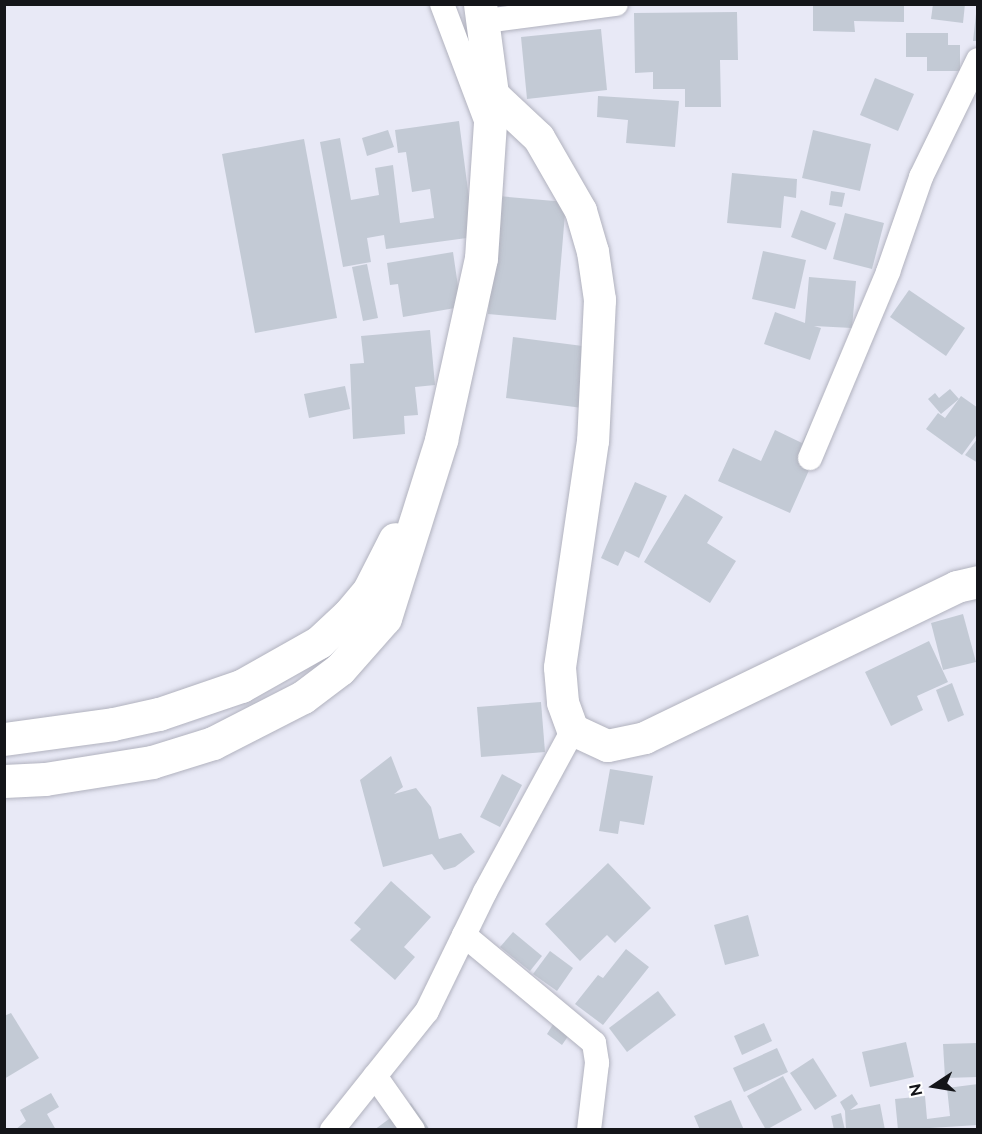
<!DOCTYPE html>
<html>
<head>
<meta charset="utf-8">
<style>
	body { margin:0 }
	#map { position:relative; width:982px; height:1134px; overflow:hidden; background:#e8e9f6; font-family:Raleway,sans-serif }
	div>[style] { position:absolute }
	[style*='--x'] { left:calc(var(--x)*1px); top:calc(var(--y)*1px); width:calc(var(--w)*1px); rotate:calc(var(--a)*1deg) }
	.building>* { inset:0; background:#c3cad5 }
	.roads { filter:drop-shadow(0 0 2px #b1b2be) drop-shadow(0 0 2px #b1b2be) }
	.minor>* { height:24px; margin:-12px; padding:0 12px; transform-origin:12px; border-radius:12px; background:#fff }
	.tertiary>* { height:32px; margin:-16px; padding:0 16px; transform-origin:16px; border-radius:16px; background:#fff }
	.secondary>* { height:33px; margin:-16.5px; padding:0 16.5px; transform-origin:16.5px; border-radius:16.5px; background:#fff }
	span { translate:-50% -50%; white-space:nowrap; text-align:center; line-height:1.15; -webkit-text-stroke:6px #fff; paint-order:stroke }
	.frame { position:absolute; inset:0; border:6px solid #141519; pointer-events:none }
	.north { position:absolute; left:904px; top:1056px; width:60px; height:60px; -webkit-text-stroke:4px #fff; paint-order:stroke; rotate:258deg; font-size:16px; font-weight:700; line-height:24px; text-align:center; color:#141519 }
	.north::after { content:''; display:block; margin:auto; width:21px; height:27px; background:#141519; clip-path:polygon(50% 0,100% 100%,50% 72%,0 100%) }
</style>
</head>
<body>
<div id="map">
	<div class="building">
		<i style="clip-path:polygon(813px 4px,904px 4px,904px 22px,854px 21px,855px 32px,813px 31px)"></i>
		<i style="clip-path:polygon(933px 4px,965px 4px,963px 23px,931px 19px)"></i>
		<i style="clip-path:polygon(737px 12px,738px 60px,720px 60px,721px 107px,685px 107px,685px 89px,653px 89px,653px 72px,635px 73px,634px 13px)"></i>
		<i style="clip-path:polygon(976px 14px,978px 14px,978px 41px,973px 41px)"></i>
		<i style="clip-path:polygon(601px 29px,607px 90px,527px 99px,521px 37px)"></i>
		<i style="clip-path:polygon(906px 33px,948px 33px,948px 45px,960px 45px,960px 71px,927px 71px,927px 57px,906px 57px)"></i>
		<i style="clip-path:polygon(875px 78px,914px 94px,898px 131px,860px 115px)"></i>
		<i style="clip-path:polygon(598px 96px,679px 101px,675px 147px,626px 143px,628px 120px,597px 117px)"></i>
		<i style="clip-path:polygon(459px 121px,474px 237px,386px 249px,384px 235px,367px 238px,371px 262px,343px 267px,320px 142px,340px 138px,351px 200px,379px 195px,375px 168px,393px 165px,400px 223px,434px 218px,430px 189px,412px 192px,406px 152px,398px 153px,395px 130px)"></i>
		<i style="clip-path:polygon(388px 130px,394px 147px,367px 156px,362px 138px)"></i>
		<i style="clip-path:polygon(813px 130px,871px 144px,860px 191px,802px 178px)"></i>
		<i style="clip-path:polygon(304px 139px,337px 318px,255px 333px,222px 154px)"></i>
		<i style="clip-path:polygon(732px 173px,797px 179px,796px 198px,784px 196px,781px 228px,727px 223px)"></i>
		<i style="clip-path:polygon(831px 191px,845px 193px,842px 207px,829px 205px)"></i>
		<i style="clip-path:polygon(498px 196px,566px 202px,556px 320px,488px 314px)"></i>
		<i style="clip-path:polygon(801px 210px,836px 223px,826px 250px,791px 237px)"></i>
		<i style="clip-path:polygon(845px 213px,884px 223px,872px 269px,833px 259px)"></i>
		<i style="clip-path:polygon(763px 251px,806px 260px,795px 309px,752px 299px)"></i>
		<i style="clip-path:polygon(453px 252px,461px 307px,403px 317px,398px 284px,390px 285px,387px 263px)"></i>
		<i style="clip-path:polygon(367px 264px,378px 318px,363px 321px,352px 267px)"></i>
		<i style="clip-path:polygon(809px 277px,856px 281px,852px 328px,814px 326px,821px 328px,810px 360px,764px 344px,775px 312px,805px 323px)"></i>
		<i style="clip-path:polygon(909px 290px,965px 328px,946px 356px,890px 317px)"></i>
		<i style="clip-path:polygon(430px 330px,435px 385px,415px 387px,418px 415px,404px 416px,405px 434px,353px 439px,350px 364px,364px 363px,361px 336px)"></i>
		<i style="clip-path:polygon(513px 337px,598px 348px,590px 409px,506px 398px)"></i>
		<i style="clip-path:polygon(833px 380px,818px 450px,790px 513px,718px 481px,733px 448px,761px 461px,775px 430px,802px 443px)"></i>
		<i style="clip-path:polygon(345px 386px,350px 409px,309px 418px,304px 394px)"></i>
		<i style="clip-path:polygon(950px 389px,959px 399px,941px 414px,928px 399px,935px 393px,939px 398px)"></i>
		<i style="clip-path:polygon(961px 396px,978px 408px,978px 433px,962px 455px,926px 429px,938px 413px,945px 418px)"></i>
		<i style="clip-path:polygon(978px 438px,978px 463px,965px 455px)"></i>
		<i style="clip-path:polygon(635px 482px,667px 496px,639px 558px,625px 551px,618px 566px,601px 558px)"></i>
		<i style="clip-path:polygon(685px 494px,723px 517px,707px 543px,736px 561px,710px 603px,644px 562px)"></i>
		<i style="clip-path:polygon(963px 614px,976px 662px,943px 670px,931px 623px)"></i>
		<i style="clip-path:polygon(929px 641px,948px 682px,917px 696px,923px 710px,891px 726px,865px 672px)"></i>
		<i style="clip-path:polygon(952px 683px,964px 715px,948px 722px,936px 690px)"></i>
		<i style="clip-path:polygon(541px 702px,545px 752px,481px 757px,477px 707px)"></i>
		<i style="clip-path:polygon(391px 756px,403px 787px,394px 794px,416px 788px,431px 807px,439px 839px,461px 833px,475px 852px,455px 867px,444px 870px,432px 854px,383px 867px,360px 780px)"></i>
		<i style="clip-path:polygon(610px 769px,653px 776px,644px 825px,620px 821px,618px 834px,599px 831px)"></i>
		<i style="clip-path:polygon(502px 774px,522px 785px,500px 827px,480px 817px)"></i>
		<i style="clip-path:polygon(608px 863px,651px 908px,615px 943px,607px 935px,580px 961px,545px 924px)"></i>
		<i style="clip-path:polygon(391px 881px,431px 917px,404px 947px,415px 957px,395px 980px,350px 940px,361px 929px,354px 923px)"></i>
		<i style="clip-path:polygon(748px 915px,759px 956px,725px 965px,714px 925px)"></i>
		<i style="clip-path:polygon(513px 932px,542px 956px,530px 971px,500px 947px)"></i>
		<i style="clip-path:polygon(626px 949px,649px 967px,603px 1025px,575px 1004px,598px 975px,603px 978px)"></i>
		<i style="clip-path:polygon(550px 951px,573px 968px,557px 991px,533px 974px)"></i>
		<i style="clip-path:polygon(658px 991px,676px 1015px,627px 1052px,609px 1028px)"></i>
		<i style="clip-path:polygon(11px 1013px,39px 1058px,4px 1079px,4px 1016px)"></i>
		<i style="clip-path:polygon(557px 1018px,573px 1029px,562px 1045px,547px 1034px)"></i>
		<i style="clip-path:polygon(764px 1023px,772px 1041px,742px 1055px,734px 1036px)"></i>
		<i style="clip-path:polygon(906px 1042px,914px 1077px,870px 1087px,862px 1052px)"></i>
		<i style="clip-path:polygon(978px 1043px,978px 1077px,945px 1078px,943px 1044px)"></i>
		<i style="clip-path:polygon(777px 1048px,788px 1072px,744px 1092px,733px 1068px)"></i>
		<i style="clip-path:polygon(813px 1058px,837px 1096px,815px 1110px,790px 1073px)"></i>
		<i style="clip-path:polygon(783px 1076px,802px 1110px,766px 1130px,747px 1096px)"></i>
		<i style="clip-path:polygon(978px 1084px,978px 1125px,898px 1130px,895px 1099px,925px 1096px,927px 1119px,950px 1116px,947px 1088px)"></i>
		<i style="clip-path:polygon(51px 1093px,59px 1107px,47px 1114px,56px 1130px,15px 1130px,26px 1121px,20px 1110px)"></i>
		<i style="clip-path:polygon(852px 1094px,858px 1104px,850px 1110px,880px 1104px,885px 1130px,846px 1130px,845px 1111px,840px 1102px)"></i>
		<i style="clip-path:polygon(731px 1100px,744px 1130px,700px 1130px,694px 1116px)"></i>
		<i style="clip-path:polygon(411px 1103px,430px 1130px,374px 1130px)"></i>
		<i style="clip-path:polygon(841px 1113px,845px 1130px,834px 1130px,831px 1116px)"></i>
	</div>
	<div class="roads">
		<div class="minor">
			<i style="--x:442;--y:4;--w:127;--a:69.3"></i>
			<i style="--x:485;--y:21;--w:132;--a:-7.4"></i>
			<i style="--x:810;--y:458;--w:202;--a:-67.2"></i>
			<i style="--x:888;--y:272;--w:101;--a:-70.8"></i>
			<i style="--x:921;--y:177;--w:130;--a:-64"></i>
			<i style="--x:464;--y:935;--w:169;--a:39.7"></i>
			<i style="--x:594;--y:1043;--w:20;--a:81"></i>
			<i style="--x:597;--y:1063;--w:67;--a:96.8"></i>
			<i style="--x:375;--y:1076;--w:66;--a:54.9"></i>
			<i style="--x:332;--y:1130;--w:152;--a:-51.4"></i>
			<i style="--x:427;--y:1011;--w:132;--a:-64"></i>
			<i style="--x:485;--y:892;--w:184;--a:-61.5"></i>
		</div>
		<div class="tertiary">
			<i style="--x:492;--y:94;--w:64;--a:43.1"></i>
			<i style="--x:539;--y:138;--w:84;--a:60.1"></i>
			<i style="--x:581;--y:211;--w:43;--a:73.7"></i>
			<i style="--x:593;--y:252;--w:49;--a:81.7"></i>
			<i style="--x:600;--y:300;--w:141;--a:92.8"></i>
			<i style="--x:593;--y:441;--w:229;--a:98.3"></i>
			<i style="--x:560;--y:668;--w:35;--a:85"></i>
			<i style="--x:563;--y:703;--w:29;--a:70"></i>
			<i style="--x:573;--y:730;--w:38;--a:25"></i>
			<i style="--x:608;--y:746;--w:38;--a:-12"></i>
			<i style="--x:645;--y:738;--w:347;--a:-25.8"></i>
			<i style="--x:957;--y:587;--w:22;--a:-13"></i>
		</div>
		<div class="secondary">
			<i style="--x:4;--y:739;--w:110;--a:-7.8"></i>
			<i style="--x:113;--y:724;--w:47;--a:-12.3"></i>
			<i style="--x:159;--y:714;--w:87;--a:-18.9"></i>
			<i style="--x:241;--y:686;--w:90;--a:-29.4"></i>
			<i style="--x:319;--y:642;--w:41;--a:-43"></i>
			<i style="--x:349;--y:614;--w:31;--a:-50"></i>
			<i style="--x:369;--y:590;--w:57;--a:-63"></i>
			<i style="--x:4;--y:781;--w:41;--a:-2.8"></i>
			<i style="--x:45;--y:779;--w:108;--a:-9"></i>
			<i style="--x:152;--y:762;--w:64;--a:-17.3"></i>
			<i style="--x:213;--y:743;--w:101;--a:-27.1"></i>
			<i style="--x:303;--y:697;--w:46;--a:-37.1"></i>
			<i style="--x:340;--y:669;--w:68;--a:-48.6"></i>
			<i style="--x:385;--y:618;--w:187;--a:-72.5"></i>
			<i style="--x:441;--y:440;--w:186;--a:-77.6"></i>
			<i style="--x:481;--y:258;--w:164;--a:-86.2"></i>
			<i style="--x:492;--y:94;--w:91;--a:-97.6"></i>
		</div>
	</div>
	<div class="frame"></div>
	<div class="north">N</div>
</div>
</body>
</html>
